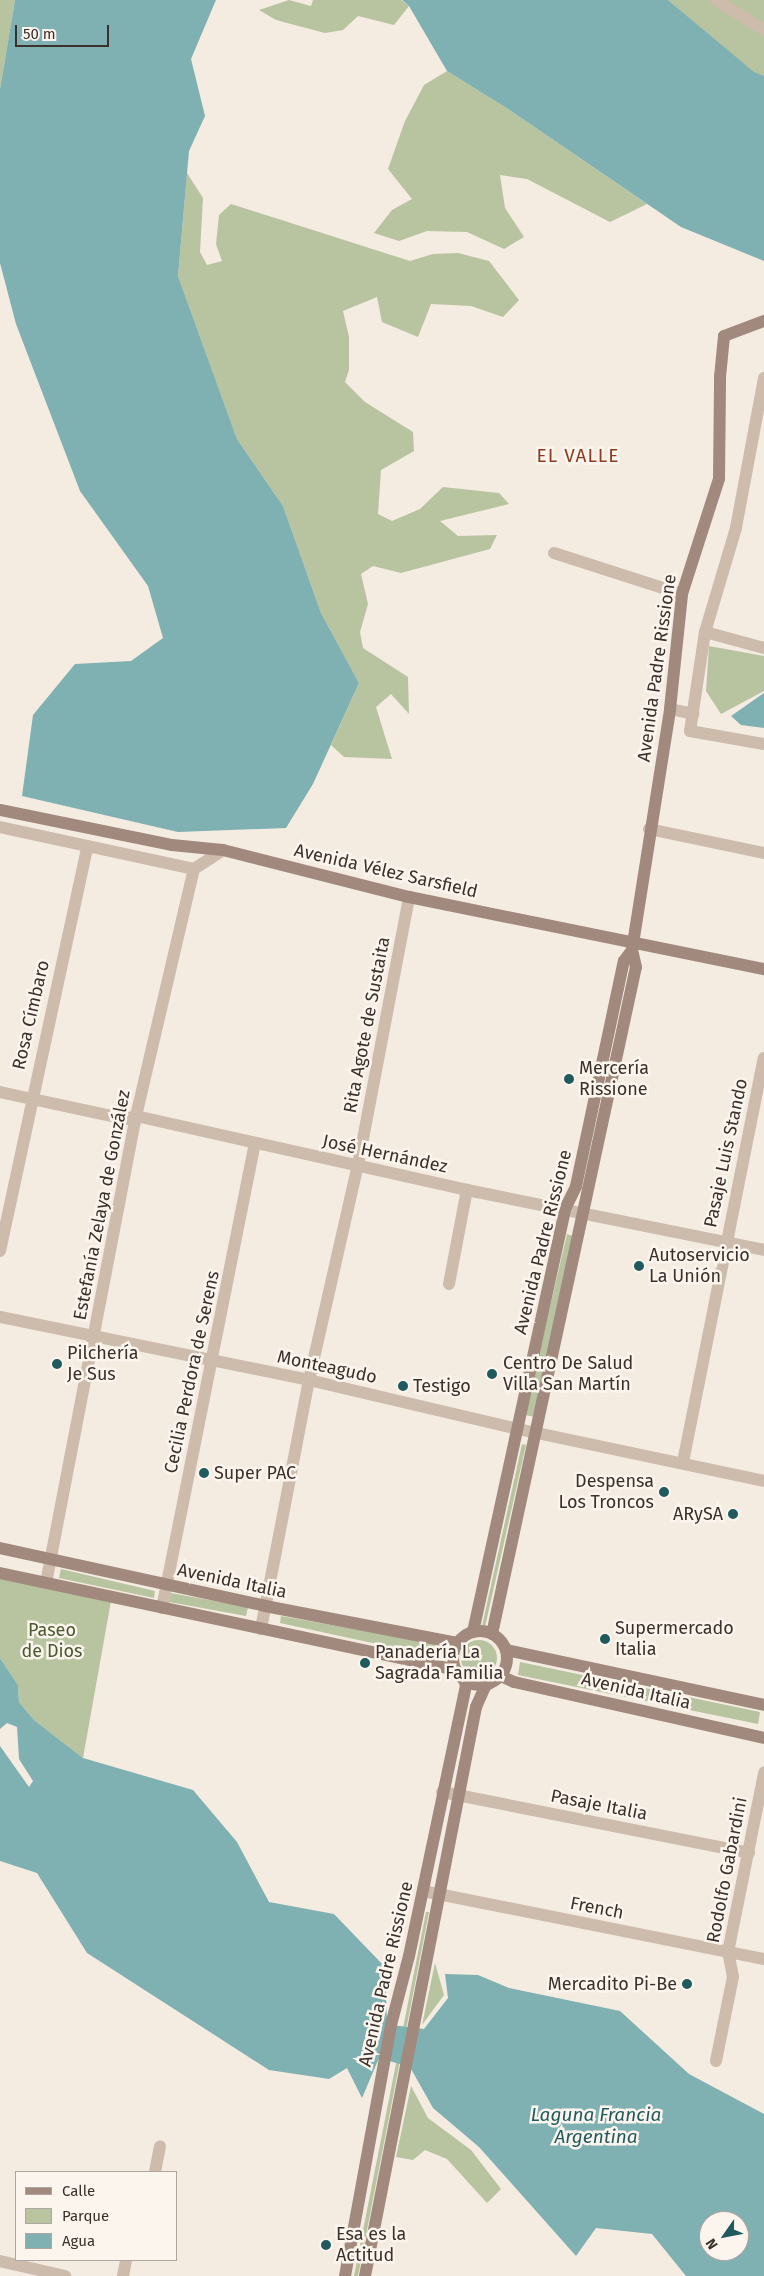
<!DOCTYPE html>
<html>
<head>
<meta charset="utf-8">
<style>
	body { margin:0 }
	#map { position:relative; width:764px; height:2276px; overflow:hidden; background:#f4ebe1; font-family:"Fira Sans",sans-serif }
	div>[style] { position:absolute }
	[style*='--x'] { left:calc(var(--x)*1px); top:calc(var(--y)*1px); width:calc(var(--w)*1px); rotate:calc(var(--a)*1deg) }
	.green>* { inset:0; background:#b8c4a0 }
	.round { border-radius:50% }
	.water>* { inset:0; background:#7fb0b2 }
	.street>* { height:12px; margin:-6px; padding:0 6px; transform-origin:6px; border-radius:6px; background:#cdbbac }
	.secondary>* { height:12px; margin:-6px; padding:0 6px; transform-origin:6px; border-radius:6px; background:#a18a7d }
	.secondary>.ring { margin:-6px; padding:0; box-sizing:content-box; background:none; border:12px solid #a18a7d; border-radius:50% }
	.dots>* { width:14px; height:14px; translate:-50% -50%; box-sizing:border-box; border:2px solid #fbf5ee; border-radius:50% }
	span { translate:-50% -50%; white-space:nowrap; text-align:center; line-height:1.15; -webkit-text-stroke:5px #fbf5ee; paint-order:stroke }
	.street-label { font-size:18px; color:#3b302b }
	.poi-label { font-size:18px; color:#3b302b }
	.left { translate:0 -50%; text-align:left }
	.right { translate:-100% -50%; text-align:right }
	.park-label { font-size:18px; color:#4a5a2e }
	.neighbourhood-label { font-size:19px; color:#8c3b22; letter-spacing:1px }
	.water-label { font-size:19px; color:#1f5a5e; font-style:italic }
	.legend { position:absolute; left:15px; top:2171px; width:162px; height:90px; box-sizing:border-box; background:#fbf5ee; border:1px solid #aea6a0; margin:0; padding:6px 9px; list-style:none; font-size:15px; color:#3b302b }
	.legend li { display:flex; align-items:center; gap:10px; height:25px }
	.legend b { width:25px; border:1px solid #aea6a0 }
	.north { position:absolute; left:699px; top:2211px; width:50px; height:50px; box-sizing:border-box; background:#fbf5ee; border:1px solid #aea6a0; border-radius:50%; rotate:237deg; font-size:14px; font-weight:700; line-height:20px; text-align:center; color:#3b302b }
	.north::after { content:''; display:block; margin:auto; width:18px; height:22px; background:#1f5a5e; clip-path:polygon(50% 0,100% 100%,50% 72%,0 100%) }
	.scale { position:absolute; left:15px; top:25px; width:94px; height:22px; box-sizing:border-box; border:2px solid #3b302b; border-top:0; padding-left:6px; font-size:15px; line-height:18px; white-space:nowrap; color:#3b302b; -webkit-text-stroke:4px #fbf5ee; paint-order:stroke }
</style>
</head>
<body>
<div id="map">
	<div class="green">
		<i style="clip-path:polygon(0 0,15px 0,0 89px)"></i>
		<i style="clip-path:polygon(289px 0,311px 6px,313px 0,401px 0,409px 6px,394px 25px,358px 16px,343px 30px,325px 33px,276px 20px,259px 10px)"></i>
		<i style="clip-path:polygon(668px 0,764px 0,764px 76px,754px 73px)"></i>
		<i style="clip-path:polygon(447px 71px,508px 109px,647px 204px,610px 222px,527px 179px,500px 175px,505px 208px,524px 237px,504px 249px,467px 232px,427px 231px,399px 241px,374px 233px,392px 210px,412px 199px,388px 169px,405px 121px,424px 85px)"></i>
		<i style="clip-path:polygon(187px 173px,203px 198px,200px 252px,207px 265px,222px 261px,216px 244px,219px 215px,231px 204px,410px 261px,433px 254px,458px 253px,489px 261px,519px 300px,503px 317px,471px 306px,431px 304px,418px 337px,382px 322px,377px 297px,343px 311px,349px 337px,349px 370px,345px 382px,365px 402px,413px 432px,414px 451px,381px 470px,378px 514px,392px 521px,420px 509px,443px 487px,499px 493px,509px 504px,440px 521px,458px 536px,497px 535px,490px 549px,401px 573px,373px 566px,361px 574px,368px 604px,360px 632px,363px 648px,408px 677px,409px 714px,391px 694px,376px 707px,392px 759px,344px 757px,331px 745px,359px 683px,321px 613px,283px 506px,237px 439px,178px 276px)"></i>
		<i style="clip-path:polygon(709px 646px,764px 656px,764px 691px,721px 714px,706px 691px)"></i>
		<i style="clip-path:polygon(567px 1234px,573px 1236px,535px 1417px,525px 1415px)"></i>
		<i style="clip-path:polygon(522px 1444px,526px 1445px,485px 1627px,482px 1626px)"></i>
		<i style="clip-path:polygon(61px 1569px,155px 1591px,154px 1598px,59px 1578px)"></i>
		<i style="clip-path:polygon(0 1579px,111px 1601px,83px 1758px,34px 1720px,19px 1702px,18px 1685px,0 1658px)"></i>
		<i style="clip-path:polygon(171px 1593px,248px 1607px,246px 1616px,169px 1602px)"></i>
		<i style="clip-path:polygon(281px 1616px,444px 1645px,442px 1658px,280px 1623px)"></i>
		<i class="round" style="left:461px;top:1640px;width:36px;height:36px"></i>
		<i style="clip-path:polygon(520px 1662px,760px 1712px,758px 1724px,518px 1675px)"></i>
		<i style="clip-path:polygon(426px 1912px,429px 1912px,358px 2276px,354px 2276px)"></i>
		<i style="clip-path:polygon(435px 1963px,444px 1995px,422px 2025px)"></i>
		<i style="clip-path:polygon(411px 2086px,428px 2118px,471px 2150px,501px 2189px,487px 2203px,447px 2159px,425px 2150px,413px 2160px,396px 2157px)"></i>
	</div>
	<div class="water">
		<i style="clip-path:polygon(15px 0,216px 0,191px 59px,205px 116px,189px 151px,178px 276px,237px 439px,283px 506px,321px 613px,359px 683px,313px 784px,286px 828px,178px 832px,22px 796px,33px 715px,75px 664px,131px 661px,163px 638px,148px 586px,80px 491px,16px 324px,0 263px,0 89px)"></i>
		<i style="clip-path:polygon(402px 0,668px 0,754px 72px,764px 76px,764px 261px,681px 227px,508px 109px,447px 71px,409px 6px)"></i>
		<i style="clip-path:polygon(764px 693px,764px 728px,741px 725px,731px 716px)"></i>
		<i style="clip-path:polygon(evenodd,0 1658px,18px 1685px,19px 1702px,34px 1720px,83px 1758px,193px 1790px,237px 1842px,269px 1902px,334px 1914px,385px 1967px,387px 2021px,391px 2025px,424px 2029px,448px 1998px,445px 1974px,478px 1975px,509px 1988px,620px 2011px,689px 2074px,764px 2114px,764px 2276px,686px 2276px,652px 2234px,596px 2228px,576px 2256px,479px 2147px,433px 2108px,410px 2067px,379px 2058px,362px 2098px,347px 2068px,329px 2079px,269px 2070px,87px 1953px,37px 1873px,0 1861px,0 1746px,29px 1787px,33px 1781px,19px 1759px,17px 1727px,7px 1723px,0 1729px,0 1658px,709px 2221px,739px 2221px,739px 2251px,709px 2251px,709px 2221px)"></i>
	</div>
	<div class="street">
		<i style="--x:716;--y:0;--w:57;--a:32"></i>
		<i style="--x:764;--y:378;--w:153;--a:100.6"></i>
		<i style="--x:736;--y:528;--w:109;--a:106.6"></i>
		<i style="--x:705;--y:632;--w:100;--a:98.6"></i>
		<i style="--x:690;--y:731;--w:75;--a:10"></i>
		<i style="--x:554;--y:553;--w:134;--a:17.8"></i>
		<i style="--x:705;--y:632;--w:61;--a:15.2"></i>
		<i style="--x:670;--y:709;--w:24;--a:12"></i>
		<i style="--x:0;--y:827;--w:198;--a:12.2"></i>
		<i style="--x:649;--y:829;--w:117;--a:11.8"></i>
		<i style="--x:0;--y:1092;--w:129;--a:12.1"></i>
		<i style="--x:126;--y:1119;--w:10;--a:-17"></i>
		<i style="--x:136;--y:1116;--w:339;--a:12.6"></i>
		<i style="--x:467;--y:1190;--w:303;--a:11.4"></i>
		<i style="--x:0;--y:1251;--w:413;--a:-77.8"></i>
		<i style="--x:449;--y:1284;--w:96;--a:-79.2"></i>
		<i style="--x:0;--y:1317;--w:315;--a:11.5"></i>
		<i style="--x:309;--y:1380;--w:215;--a:13.2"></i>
		<i style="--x:518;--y:1429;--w:251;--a:11.9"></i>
		<i style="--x:683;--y:1462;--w:412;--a:-78.7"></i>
		<i style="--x:46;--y:1583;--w:476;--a:-79.1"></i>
		<i style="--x:136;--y:1116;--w:254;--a:-76.8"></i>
		<i style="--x:194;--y:869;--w:35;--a:-33"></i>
		<i style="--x:162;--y:1608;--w:473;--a:-78.7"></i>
		<i style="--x:261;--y:1629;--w:254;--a:-79.1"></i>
		<i style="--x:309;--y:1380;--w:221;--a:-77.2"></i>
		<i style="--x:358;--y:1165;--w:273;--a:-79.2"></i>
		<i style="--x:442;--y:1792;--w:313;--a:11.2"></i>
		<i style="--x:423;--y:1891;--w:348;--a:11.3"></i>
		<i style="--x:716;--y:2061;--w:86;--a:-78.6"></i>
		<i style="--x:733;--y:1977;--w:25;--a:-101"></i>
		<i style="--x:728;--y:1952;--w:183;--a:-78.6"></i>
		<i style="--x:155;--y:2172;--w:26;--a:-79"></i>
		<i style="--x:0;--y:2261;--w:67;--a:13"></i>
		<i style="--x:123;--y:2276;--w:16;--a:-79"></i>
	</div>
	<div class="secondary">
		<i style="--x:0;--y:810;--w:176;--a:11.5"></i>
		<i style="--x:172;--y:845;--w:51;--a:5.6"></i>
		<i style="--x:223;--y:850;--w:192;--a:14.2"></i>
		<i style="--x:409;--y:897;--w:362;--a:11.5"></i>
		<i style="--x:0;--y:1548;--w:271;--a:12.3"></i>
		<i style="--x:265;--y:1606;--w:197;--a:10.9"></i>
		<i style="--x:0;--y:1573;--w:465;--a:12"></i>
		<i class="ring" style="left:453px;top:1631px;width:42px;height:42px"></i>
		<i style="--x:473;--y:1632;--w:433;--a:-77.7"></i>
		<i style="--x:565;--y:1209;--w:25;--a:-64"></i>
		<i style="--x:576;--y:1186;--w:230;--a:-78"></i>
		<i style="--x:624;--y:961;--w:14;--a:-54"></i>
		<i style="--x:492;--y:1634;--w:682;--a:-77.82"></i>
		<i style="--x:636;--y:967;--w:17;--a:-103"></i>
		<i style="--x:632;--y:950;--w:244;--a:-81"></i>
		<i style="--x:670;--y:709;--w:116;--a:-84"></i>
		<i style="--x:682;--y:594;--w:121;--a:-72.2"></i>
		<i style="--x:719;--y:479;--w:102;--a:-89.4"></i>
		<i style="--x:720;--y:377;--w:41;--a:-84.4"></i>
		<i style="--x:724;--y:336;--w:43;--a:-20.6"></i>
		<i style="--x:506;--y:1650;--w:264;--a:12"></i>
		<i style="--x:501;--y:1676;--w:14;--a:25"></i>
		<i style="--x:514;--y:1682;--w:256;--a:12.6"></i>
		<i style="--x:345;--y:2276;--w:255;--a:-79.6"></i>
		<i style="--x:391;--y:2025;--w:71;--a:-75.4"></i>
		<i style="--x:409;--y:1956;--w:277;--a:-78.1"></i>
		<i style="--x:466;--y:1685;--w:5;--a:-112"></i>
		<i style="--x:365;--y:2276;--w:580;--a:-78.96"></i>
		<i style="--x:476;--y:1707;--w:24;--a:-66"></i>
	</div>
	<div class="dots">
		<i style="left:569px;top:1079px;background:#1f5a5e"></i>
		<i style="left:639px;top:1266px;background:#1f5a5e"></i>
		<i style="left:57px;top:1364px;background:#1f5a5e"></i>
		<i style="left:492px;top:1374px;background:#1f5a5e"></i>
		<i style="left:403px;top:1386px;background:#1f5a5e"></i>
		<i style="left:204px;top:1473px;background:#1f5a5e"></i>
		<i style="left:664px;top:1492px;background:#1f5a5e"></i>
		<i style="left:733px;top:1514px;background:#1f5a5e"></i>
		<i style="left:605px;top:1639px;background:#1f5a5e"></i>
		<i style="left:365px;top:1663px;background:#1f5a5e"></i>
		<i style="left:687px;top:1984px;background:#1f5a5e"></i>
		<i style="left:326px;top:2245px;background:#1f5a5e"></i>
	</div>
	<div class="street-label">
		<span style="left:657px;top:668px;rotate:-82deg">Avenida Padre Rissione</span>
		<span style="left:386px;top:871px;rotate:13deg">Avenida Vélez Sarsfield</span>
		<span style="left:31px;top:1015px;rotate:-77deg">Rosa Címbaro</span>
		<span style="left:367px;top:1025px;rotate:-79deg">Rita Agote de Sustaita</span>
		<span style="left:726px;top:1153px;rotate:-78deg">Pasaje Luis Stando</span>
		<span style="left:385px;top:1154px;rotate:12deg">José Hernández</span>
		<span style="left:102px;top:1205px;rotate:-79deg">Estefanía Zelaya de González</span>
		<span style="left:543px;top:1242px;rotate:-76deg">Avenida Padre Rissione</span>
		<span style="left:327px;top:1367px;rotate:12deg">Monteagudo</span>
		<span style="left:192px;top:1372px;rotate:-78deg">Cecilia Perdora de Serens</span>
		<span style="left:232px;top:1581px;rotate:12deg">Avenida Italia</span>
		<span style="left:636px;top:1691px;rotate:13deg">Avenida Italia</span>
		<span style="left:599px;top:1805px;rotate:11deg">Pasaje Italia</span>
		<span style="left:727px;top:1870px;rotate:-79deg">Rodolfo Gabardini</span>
		<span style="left:597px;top:1908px;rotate:11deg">French</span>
		<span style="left:386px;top:1974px;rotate:-77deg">Avenida Padre Rissione</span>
	</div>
	<div class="poi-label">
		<span class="left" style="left:579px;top:1079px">Mercería<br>Rissione</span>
		<span class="left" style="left:649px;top:1266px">Autoservicio<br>La Unión</span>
		<span class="left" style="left:67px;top:1364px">Pilchería<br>Je Sus</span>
		<span class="left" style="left:503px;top:1374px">Centro De Salud<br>Villa San Martín</span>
		<span class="left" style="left:413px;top:1386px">Testigo</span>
		<span class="left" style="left:214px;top:1473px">Super PAC</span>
		<span class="right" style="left:654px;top:1492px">Despensa<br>Los Troncos</span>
		<span class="right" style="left:723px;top:1514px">ARySA</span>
		<span class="left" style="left:615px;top:1639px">Supermercado<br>Italia</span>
		<span class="left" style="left:375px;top:1663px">Panadería La<br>Sagrada Familia</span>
		<span class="right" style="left:677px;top:1984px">Mercadito Pi-Be</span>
		<span class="left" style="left:336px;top:2245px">Esa es la<br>Actitud</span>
	</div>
	<div class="park-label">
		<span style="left:52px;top:1641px">Paseo<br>de Dios</span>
	</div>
	<div class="neighbourhood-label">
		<span style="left:578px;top:456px">EL VALLE</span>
	</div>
	<div class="water-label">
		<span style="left:596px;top:2126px">Laguna Francia<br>Argentina</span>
	</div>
	<ul class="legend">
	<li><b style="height:6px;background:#a18a7d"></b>Calle</li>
	<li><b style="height:14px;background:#b8c4a0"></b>Parque</li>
	<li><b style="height:14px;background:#7fb0b2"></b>Agua</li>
	</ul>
	<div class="north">N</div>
	<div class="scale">50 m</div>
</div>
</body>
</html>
